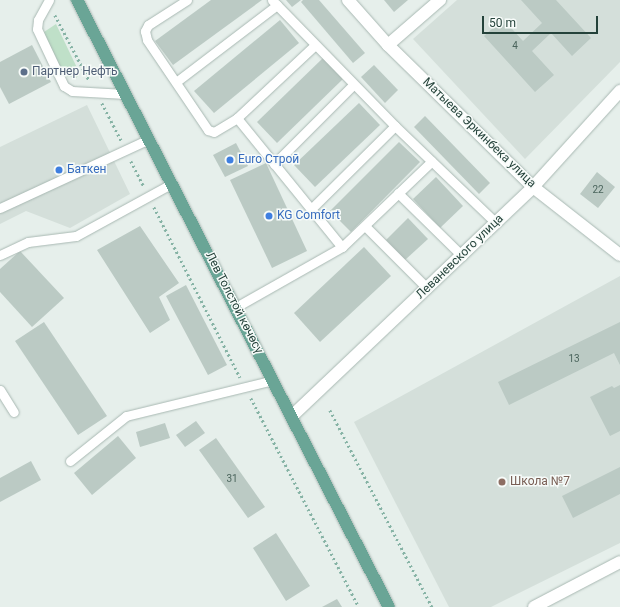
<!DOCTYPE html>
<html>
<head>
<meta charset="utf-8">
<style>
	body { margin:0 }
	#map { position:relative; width:620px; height:607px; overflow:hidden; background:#e6efeb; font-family:Roboto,sans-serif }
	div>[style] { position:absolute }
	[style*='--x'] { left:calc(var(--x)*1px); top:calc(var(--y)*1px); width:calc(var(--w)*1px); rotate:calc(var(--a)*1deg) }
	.built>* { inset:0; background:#d4dfda }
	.green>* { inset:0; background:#bfe0c8 }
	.building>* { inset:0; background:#bbcac4 }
	.path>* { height:2.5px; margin-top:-1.25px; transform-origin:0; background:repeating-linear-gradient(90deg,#86b3a5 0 2px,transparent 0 5px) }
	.roads { filter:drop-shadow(0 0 1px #a8b8b2) drop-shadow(0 0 1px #a8b8b2) }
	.lane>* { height:9px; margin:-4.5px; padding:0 4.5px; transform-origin:4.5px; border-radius:4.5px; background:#fff }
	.street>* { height:12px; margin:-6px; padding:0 6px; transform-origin:6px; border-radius:6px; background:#fff }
	.primary>* { height:12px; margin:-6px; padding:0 6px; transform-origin:6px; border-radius:6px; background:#6aa596 }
	.dots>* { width:11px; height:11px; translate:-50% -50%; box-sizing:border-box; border:2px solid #f7fbf9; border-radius:50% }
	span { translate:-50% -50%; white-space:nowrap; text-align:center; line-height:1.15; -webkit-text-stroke:3px #f7fbf9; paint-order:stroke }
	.number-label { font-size:10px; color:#4a645c }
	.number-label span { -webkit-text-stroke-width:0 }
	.service-label { font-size:12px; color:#4e5e75 }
	.left { translate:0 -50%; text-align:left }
	.street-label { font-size:12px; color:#24423a }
	.shop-label { font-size:12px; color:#366cbe }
	.education-label { font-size:12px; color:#785e54 }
	.scale { position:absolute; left:482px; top:16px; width:116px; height:18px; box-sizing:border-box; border:2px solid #24423a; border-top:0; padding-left:5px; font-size:12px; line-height:14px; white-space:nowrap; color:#24423a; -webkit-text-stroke:3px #f7fbf9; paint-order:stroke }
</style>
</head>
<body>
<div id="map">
	<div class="built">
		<i style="clip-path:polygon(457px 0,620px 0,620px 62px,525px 159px,413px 39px)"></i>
		<i style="clip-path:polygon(87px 105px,130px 194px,70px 228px,26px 211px,0 224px,0 147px)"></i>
		<i style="clip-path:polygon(620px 276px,620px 543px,491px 607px,449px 607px,354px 422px)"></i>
	</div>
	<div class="green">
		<i style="clip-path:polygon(56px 24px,80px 74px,76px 78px,65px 76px,45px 37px,44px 32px)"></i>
	</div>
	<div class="building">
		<i style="clip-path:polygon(211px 0,262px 0,173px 65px,155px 41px)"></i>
		<i style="clip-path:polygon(286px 0,301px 0,292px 7px)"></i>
		<i style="clip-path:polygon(303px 0,319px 0,365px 53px,353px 63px,301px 2px)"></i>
		<i style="clip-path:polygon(384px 0,408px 0,394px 12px)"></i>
		<i style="clip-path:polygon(521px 0,556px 0,591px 38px,572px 56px,551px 33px,532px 51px,554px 75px,535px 92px,484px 36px,503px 19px,523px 41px,542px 23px)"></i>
		<i style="clip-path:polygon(280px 20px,299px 43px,214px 113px,194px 91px)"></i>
		<i style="clip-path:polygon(32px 45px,51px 82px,9px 104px,0 87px,0 62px)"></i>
		<i style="clip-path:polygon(324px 57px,344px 78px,277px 143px,257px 122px)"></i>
		<i style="clip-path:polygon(374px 65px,398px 90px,385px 103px,361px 77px)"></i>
		<i style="clip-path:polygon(359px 103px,380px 125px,315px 187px,294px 165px)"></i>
		<i style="clip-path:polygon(425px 116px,490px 183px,479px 194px,414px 127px)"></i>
		<i style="clip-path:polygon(399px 142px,420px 162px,351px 232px,330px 211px)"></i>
		<i style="clip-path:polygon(236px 143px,248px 166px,225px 177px,213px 155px)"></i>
		<i style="clip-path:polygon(266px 163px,307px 251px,272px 268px,230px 180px)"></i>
		<i style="clip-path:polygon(597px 172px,615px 187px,598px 208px,580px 194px)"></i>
		<i style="clip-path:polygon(436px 177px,463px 206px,440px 228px,413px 199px)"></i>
		<i style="clip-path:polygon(408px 218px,428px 239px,405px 260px,386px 240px)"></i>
		<i style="clip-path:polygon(140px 226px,179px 283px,159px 297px,170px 320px,150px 333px,97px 250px)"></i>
		<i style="clip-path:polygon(364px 247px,391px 276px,320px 342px,294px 313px)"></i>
		<i style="clip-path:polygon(20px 251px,64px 298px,32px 327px,0 292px,0 269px)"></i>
		<i style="clip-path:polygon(186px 285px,227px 365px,208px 375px,166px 296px)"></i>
		<i style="clip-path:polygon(44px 322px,107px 416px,78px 435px,15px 341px)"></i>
		<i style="clip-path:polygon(620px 322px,620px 365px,614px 353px,509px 405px,498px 382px)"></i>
		<i style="clip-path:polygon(620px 385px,620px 431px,610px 436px,590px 397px,612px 386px,614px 388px)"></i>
		<i style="clip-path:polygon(196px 421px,205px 433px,185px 447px,176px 435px)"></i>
		<i style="clip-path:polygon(165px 423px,170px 438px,140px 447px,136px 432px)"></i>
		<i style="clip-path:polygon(118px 436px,136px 458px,92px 495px,74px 473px)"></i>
		<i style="clip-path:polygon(216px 438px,265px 507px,248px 518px,199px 450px)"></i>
		<i style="clip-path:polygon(31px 461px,41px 480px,0 502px,0 478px)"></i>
		<i style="clip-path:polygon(620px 467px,620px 494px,573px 518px,562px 496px)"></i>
		<i style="clip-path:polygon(276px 533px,310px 586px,286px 601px,253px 548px)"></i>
		<i style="clip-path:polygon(337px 599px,342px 607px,322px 607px)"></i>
	</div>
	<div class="path">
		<i style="--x:55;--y:15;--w:73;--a:62.4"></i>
		<i style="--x:102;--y:103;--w:42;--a:62.8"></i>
		<i style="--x:131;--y:161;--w:28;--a:63"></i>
		<i style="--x:154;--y:207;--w:191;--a:63.2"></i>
		<i style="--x:251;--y:398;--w:235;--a:62.7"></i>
		<i style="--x:330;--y:410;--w:222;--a:62.6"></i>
	</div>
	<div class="roads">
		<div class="lane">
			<i style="--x:49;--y:0;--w:23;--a:119"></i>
			<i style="--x:38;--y:20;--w:9;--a:96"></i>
			<i style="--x:37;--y:29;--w:63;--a:64.7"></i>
			<i style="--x:64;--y:86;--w:9;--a:32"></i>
			<i style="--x:72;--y:91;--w:53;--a:3.2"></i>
			<i style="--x:187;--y:0;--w:46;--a:147.3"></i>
			<i style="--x:148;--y:25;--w:7;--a:117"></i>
			<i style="--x:145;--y:31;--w:9;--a:77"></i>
			<i style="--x:147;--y:40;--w:109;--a:55.9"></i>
			<i style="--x:208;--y:130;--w:6;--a:18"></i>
			<i style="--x:214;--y:132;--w:27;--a:-31"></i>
			<i style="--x:237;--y:118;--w:166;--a:50.9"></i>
			<i style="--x:272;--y:0;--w:176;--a:45.7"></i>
			<i style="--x:395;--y:126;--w:140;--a:43.8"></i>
			<i style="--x:176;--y:82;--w:127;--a:-37.3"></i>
			<i style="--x:237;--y:118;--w:107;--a:-43.1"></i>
			<i style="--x:274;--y:164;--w:112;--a:-45"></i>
			<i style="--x:398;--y:193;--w:90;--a:44.5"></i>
			<i style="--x:0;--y:208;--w:164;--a:-24.8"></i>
			<i style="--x:311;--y:209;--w:118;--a:-44.7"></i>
			<i style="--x:365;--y:226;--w:88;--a:45"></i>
			<i style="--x:0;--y:255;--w:31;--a:-25"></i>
			<i style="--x:28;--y:242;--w:48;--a:-7.1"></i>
			<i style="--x:76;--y:236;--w:108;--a:-28.7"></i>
			<i style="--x:236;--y:307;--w:122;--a:-29.5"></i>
			<i style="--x:342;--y:247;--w:124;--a:-43.7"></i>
			<i style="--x:0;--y:390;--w:26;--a:58"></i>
			<i style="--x:70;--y:461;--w:72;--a:-38.8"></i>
			<i style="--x:126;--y:416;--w:152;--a:-13.7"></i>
		</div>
		<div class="street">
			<i style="--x:348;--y:0;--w:60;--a:48.4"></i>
			<i style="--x:388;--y:45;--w:203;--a:44.4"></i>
			<i style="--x:533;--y:187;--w:110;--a:38"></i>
			<i style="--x:388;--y:45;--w:69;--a:-40.9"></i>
			<i style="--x:292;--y:416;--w:332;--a:-43.5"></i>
			<i style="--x:533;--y:187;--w:130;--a:-47.8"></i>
			<i style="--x:534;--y:607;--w:97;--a:-27.6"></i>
		</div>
		<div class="primary">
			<i style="--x:77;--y:0;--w:682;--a:62.8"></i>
		</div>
	</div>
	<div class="dots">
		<i style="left:24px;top:72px;background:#5c6f8a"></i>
		<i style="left:230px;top:160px;background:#3f7fe0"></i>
		<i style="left:59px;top:170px;background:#3f7fe0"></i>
		<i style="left:269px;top:216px;background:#3f7fe0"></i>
		<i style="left:502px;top:482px;background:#8d6e63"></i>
	</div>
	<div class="number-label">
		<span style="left:515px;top:46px">4</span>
		<span style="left:598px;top:190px">22</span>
		<span style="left:574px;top:359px">13</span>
		<span style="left:232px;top:479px">31</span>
	</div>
	<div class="service-label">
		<span class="left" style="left:32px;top:72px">Партнер Нефть</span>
	</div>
	<div class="street-label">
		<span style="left:479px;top:133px;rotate:44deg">Матыева Эркинбека улица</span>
		<span style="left:460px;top:257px;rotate:-44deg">Леваневского улица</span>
		<span style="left:234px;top:303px;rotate:63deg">Лев Толстой көчөсү</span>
	</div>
	<div class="shop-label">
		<span class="left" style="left:238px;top:160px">Euro Строй</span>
		<span class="left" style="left:67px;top:170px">Баткен</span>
		<span class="left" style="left:277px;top:216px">KG Comfort</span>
	</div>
	<div class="education-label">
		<span class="left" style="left:510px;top:482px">Школа №7</span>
	</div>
	<div class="scale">50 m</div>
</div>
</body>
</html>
